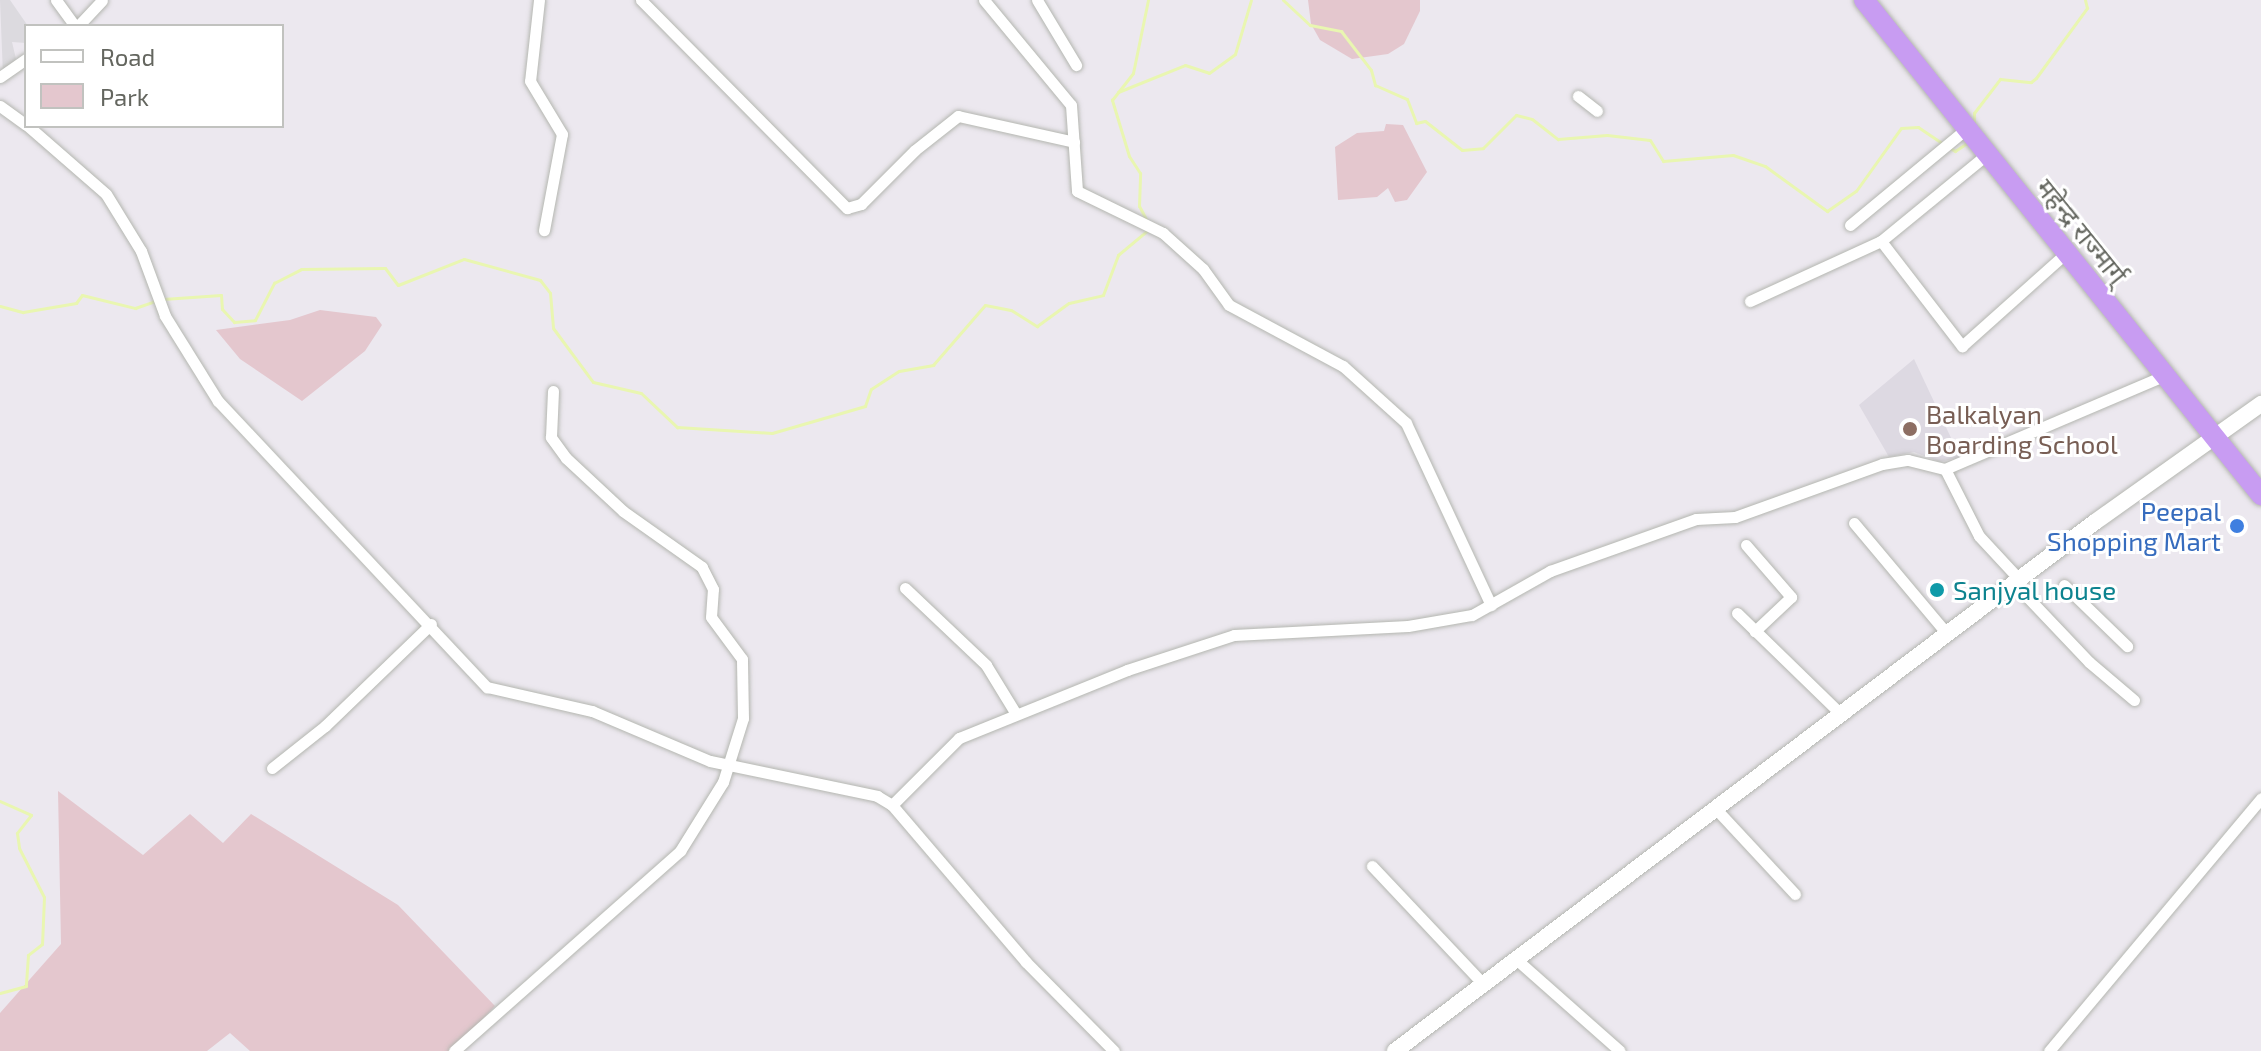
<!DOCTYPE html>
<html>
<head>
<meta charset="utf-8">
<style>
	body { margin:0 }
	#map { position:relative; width:2261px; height:1051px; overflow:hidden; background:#ece8ef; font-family:"Exo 2","Noto Sans Devanagari",sans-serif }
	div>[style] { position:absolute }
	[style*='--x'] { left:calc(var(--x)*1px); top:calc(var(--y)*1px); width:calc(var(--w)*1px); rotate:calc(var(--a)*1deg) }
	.industrial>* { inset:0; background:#dcdadf }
	.education>* { inset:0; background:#ddd9e2 }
	.green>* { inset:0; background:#e4c7ce }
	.stream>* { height:3px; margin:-1.5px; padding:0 1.5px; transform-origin:1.5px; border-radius:1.5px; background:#e9f6b1 }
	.roads { filter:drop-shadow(0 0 2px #b4b6b0) drop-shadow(0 0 2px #b4b6b0) }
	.street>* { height:11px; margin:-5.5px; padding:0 5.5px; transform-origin:5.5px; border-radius:5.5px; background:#fff }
	.secondary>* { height:16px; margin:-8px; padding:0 8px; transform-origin:8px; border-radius:8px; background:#fff }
	.highway>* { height:20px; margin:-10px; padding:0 10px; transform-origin:10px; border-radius:10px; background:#c89cf2 }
	.dots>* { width:22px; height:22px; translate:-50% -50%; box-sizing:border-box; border:4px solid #fff; border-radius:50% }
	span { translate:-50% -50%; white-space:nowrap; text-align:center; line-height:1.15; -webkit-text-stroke:6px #fff; paint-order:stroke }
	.street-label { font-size:26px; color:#64665f }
	.education-label { font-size:26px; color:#785e54 }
	.left { translate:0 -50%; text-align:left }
	.shop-label { font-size:26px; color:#366cbe }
	.right { translate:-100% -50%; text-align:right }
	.culture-label { font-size:26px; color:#0d838f }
	.legend { position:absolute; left:24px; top:24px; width:260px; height:104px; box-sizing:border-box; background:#fff; border:2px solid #c1c2bf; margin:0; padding:10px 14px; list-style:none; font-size:24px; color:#64665f }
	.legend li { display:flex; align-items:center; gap:16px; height:40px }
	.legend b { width:40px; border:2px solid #c1c2bf }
</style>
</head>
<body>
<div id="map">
	<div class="industrial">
		<i style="clip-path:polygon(0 0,10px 0,28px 26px,26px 43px,12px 42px,16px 59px,3px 75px)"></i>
	</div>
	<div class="education">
		<i style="clip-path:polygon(1914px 359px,1960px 457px,1940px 462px,1914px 452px,1889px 457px,1859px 405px)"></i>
	</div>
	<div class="green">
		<i style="clip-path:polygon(1308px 0,1420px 0,1420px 11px,1404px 44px,1388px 54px,1352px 59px,1320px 40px,1311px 24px)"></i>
		<i style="clip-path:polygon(1386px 124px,1403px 125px,1427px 172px,1407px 200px,1395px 202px,1388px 188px,1377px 197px,1338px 200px,1335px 147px,1357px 133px,1384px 131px)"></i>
		<i style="clip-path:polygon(320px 310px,376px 317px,382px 325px,365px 351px,302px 401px,240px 359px,216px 330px,290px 320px)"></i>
		<i style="clip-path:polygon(58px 791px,143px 855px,190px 814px,223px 843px,251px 814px,398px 905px,495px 1006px,452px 1051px,250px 1051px,230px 1033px,207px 1051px,0 1051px,0 1013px,61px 944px)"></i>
	</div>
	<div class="stream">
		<i style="--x:1283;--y:0;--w:37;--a:43"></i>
		<i style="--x:1310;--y:25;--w:32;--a:11"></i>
		<i style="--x:1341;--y:31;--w:49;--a:52.4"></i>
		<i style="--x:1371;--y:70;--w:16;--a:75"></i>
		<i style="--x:1375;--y:85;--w:35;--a:24"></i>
		<i style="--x:1407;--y:99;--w:26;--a:69"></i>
		<i style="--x:1416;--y:123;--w:9;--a:-13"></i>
		<i style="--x:1425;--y:121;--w:47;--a:38.1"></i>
		<i style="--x:1462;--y:150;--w:21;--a:-5"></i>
		<i style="--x:1483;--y:148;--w:47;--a:-45"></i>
		<i style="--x:1516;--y:115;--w:16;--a:14"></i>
		<i style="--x:1532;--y:119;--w:33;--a:38"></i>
		<i style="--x:1558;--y:139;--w:49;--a:-4.7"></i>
		<i style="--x:1607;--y:135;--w:43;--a:6.6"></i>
		<i style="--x:1650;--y:140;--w:25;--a:58"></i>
		<i style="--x:1663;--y:161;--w:70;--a:-4.9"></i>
		<i style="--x:1733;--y:155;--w:34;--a:19"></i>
		<i style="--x:1765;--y:166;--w:77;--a:36"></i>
		<i style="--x:1827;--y:211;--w:35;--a:-35"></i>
		<i style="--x:1856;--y:191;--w:77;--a:-54.5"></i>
		<i style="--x:1901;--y:128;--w:17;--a:-3"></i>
		<i style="--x:1918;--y:127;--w:30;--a:34"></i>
		<i style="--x:1118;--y:92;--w:72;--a:-21.9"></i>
		<i style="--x:1185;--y:65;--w:25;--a:18"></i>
		<i style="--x:1209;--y:73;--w:32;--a:-36"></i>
		<i style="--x:1235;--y:54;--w:56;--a:-73.5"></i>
		<i style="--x:1974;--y:126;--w:13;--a:-90"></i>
		<i style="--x:1974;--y:113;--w:43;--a:-52.6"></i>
		<i style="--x:2000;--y:79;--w:31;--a:6"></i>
		<i style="--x:2031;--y:82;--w:6;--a:-39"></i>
		<i style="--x:2036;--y:78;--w:87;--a:-53.9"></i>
		<i style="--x:2087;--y:8;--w:8;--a:-104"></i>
		<i style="--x:1950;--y:148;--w:6;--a:31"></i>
		<i style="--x:1955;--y:151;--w:14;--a:-34"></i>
		<i style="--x:1146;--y:219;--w:15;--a:-118"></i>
		<i style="--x:1139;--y:206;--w:33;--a:-88"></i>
		<i style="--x:1140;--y:173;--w:20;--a:-123"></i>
		<i style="--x:1129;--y:156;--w:59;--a:-106.9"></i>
		<i style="--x:1112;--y:100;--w:34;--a:-52"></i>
		<i style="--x:1133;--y:73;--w:75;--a:-78.4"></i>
		<i style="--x:163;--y:299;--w:58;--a:-3.9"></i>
		<i style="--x:221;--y:295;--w:14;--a:86"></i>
		<i style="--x:222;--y:309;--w:18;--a:47"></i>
		<i style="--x:234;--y:322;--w:21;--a:-5"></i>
		<i style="--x:255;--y:320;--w:42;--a:-62.8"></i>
		<i style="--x:274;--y:283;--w:30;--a:-27"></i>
		<i style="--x:301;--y:269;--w:84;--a:-0.7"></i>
		<i style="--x:385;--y:268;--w:21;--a:53"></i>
		<i style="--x:398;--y:285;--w:71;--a:-21.5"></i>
		<i style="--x:464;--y:259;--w:79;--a:15.4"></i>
		<i style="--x:540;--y:280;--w:16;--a:52"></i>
		<i style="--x:550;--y:293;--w:35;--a:85"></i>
		<i style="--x:553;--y:328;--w:67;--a:53.5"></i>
		<i style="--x:593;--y:382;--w:49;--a:12.9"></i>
		<i style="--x:641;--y:393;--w:50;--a:43.4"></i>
		<i style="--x:677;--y:427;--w:95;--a:3.6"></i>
		<i style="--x:772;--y:433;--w:97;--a:-16.2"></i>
		<i style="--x:865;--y:406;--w:18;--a:-71"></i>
		<i style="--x:871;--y:389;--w:33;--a:-33"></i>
		<i style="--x:899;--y:371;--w:35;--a:-10"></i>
		<i style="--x:933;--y:365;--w:79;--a:-49.1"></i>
		<i style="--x:985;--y:305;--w:26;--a:11"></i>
		<i style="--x:1011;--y:310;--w:31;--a:32"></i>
		<i style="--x:1037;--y:326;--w:39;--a:-36"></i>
		<i style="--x:1069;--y:303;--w:35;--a:-13"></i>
		<i style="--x:1103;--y:295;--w:43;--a:-69.4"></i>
		<i style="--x:1118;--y:255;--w:38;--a:-40"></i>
		<i style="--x:0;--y:306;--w:24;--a:15"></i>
		<i style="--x:23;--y:312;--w:54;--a:-9.6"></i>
		<i style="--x:76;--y:303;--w:10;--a:-53"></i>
		<i style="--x:82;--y:295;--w:55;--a:13.8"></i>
		<i style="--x:135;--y:308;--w:21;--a:-19"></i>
		<i style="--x:0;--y:801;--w:34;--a:24"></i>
		<i style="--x:31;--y:815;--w:23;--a:128"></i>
		<i style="--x:17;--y:833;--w:15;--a:82"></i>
		<i style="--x:19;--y:848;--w:55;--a:63"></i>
		<i style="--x:44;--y:897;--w:47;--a:92.4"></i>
		<i style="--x:42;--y:944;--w:18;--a:142"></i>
		<i style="--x:28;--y:955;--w:31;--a:94"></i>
		<i style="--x:26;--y:986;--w:27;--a:165"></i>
	</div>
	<div class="roads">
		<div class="street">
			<i style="--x:56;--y:0;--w:32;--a:54"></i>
			<i style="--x:539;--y:0;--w:81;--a:96.3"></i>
			<i style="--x:530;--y:81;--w:62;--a:58.9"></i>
			<i style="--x:562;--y:134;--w:98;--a:100.6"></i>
			<i style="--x:641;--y:0;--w:293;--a:45.3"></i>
			<i style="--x:847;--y:208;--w:15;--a:-16"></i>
			<i style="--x:861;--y:204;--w:76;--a:-45"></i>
			<i style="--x:915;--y:150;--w:55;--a:-38.3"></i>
			<i style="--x:958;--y:116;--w:119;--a:12.6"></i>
			<i style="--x:984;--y:0;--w:136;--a:50.4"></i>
			<i style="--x:1071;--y:105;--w:86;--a:86"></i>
			<i style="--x:1077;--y:191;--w:96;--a:26"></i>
			<i style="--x:1163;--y:233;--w:54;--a:42"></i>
			<i style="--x:1203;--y:269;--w:44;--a:54.2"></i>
			<i style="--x:1229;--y:305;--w:129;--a:28.2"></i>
			<i style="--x:1343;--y:366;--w:85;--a:42.1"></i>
			<i style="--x:1406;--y:423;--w:201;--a:65"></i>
			<i style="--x:1037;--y:0;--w:76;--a:59"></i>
			<i style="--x:78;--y:26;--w:35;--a:-47"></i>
			<i style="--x:0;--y:77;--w:32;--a:-35"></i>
			<i style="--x:1578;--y:96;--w:24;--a:38"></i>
			<i style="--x:0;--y:106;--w:32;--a:36"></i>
			<i style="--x:28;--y:126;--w:103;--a:41.1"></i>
			<i style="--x:106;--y:194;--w:67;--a:58.4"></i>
			<i style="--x:141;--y:251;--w:69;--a:69.7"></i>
			<i style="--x:165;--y:316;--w:100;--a:58.1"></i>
			<i style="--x:218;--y:401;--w:393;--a:46.8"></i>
			<i style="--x:487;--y:687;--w:108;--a:12.9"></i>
			<i style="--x:592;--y:711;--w:128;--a:23"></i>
			<i style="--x:710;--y:761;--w:171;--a:11.8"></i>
			<i style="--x:877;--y:796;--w:17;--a:31"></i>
			<i style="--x:892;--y:805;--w:206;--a:49.5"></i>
			<i style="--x:1026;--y:962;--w:125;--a:45.3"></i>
			<i style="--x:1850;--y:225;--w:151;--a:-39.6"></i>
			<i style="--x:1881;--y:241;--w:133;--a:52.4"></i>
			<i style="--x:1962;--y:346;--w:140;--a:-41.8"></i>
			<i style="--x:1750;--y:301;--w:144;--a:-24.6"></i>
			<i style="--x:1881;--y:241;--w:136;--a:-39.3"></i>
			<i style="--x:1945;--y:469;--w:75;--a:63.1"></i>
			<i style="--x:1979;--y:536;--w:59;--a:47.1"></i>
			<i style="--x:1854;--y:523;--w:145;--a:50"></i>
			<i style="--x:1746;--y:545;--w:69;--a:49.1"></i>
			<i style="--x:1791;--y:597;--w:50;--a:136.6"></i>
			<i style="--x:2014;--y:583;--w:109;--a:46.5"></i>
			<i style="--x:2089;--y:662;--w:59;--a:40.2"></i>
			<i style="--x:2064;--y:585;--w:88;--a:44.1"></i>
			<i style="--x:905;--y:588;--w:112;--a:43.5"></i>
			<i style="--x:986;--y:665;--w:57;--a:58.5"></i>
			<i style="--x:1737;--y:613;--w:145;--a:44.2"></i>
			<i style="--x:272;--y:768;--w:68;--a:-38.4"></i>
			<i style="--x:325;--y:726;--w:147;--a:-43.9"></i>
			<i style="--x:892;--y:805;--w:95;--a:-45"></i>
			<i style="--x:959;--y:738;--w:181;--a:-22"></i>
			<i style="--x:1127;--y:670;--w:113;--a:-18.1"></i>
			<i style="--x:1234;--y:635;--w:174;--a:-3"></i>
			<i style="--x:1408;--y:626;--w:65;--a:-9.8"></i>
			<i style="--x:1472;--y:615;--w:90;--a:-29.4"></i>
			<i style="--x:1550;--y:571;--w:155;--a:-19.6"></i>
			<i style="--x:1696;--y:519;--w:39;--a:-3"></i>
			<i style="--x:1735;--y:517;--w:156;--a:-19.8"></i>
			<i style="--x:1882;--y:464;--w:26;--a:-9"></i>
			<i style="--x:1908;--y:460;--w:38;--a:14"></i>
			<i style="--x:1945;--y:469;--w:239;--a:-23.1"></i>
			<i style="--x:1716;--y:809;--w:116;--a:47.1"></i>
			<i style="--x:1372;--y:866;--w:163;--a:46.7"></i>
			<i style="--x:1517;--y:960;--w:137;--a:41.5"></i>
			<i style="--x:454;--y:1051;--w:302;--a:-41.5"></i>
			<i style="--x:680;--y:851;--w:81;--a:-58.1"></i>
			<i style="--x:723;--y:782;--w:67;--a:-72.6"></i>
			<i style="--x:743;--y:718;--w:59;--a:-91"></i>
			<i style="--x:742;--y:659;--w:52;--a:-126.4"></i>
			<i style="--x:711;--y:617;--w:28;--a:-86"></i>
			<i style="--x:713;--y:589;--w:25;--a:-117"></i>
			<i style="--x:702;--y:567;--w:97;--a:-144.7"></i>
			<i style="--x:623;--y:511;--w:78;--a:-137.1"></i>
			<i style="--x:566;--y:458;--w:26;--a:-126"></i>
			<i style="--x:551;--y:437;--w:46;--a:-87.5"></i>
			<i style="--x:2049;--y:1051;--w:330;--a:-50"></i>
		</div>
		<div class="secondary">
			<i style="--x:1395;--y:1051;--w:877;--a:-37.08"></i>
			<i style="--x:2095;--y:522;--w:204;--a:-35.4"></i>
		</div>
		<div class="highway">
			<i style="--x:1864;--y:0;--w:635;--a:51.27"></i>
		</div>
	</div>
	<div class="dots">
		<i style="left:1910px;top:429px;background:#8d6e63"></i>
		<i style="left:2237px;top:526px;background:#3f7fe0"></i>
		<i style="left:1937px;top:590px;background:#0f9aa8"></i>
	</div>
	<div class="street-label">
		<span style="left:2082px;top:231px;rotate:51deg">महेन्द्र राज्मार्ग्</span>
	</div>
	<div class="education-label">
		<span class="left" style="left:1926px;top:429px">Balkalyan<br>Boarding School</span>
	</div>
	<div class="shop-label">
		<span class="right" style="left:2221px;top:526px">Peepal<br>Shopping Mart</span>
	</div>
	<div class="culture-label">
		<span class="left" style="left:1953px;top:590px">Sanjyal house</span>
	</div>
	<ul class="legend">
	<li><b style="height:10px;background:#fff"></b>Road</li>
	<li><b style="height:22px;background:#e4c7ce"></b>Park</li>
	</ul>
</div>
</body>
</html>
